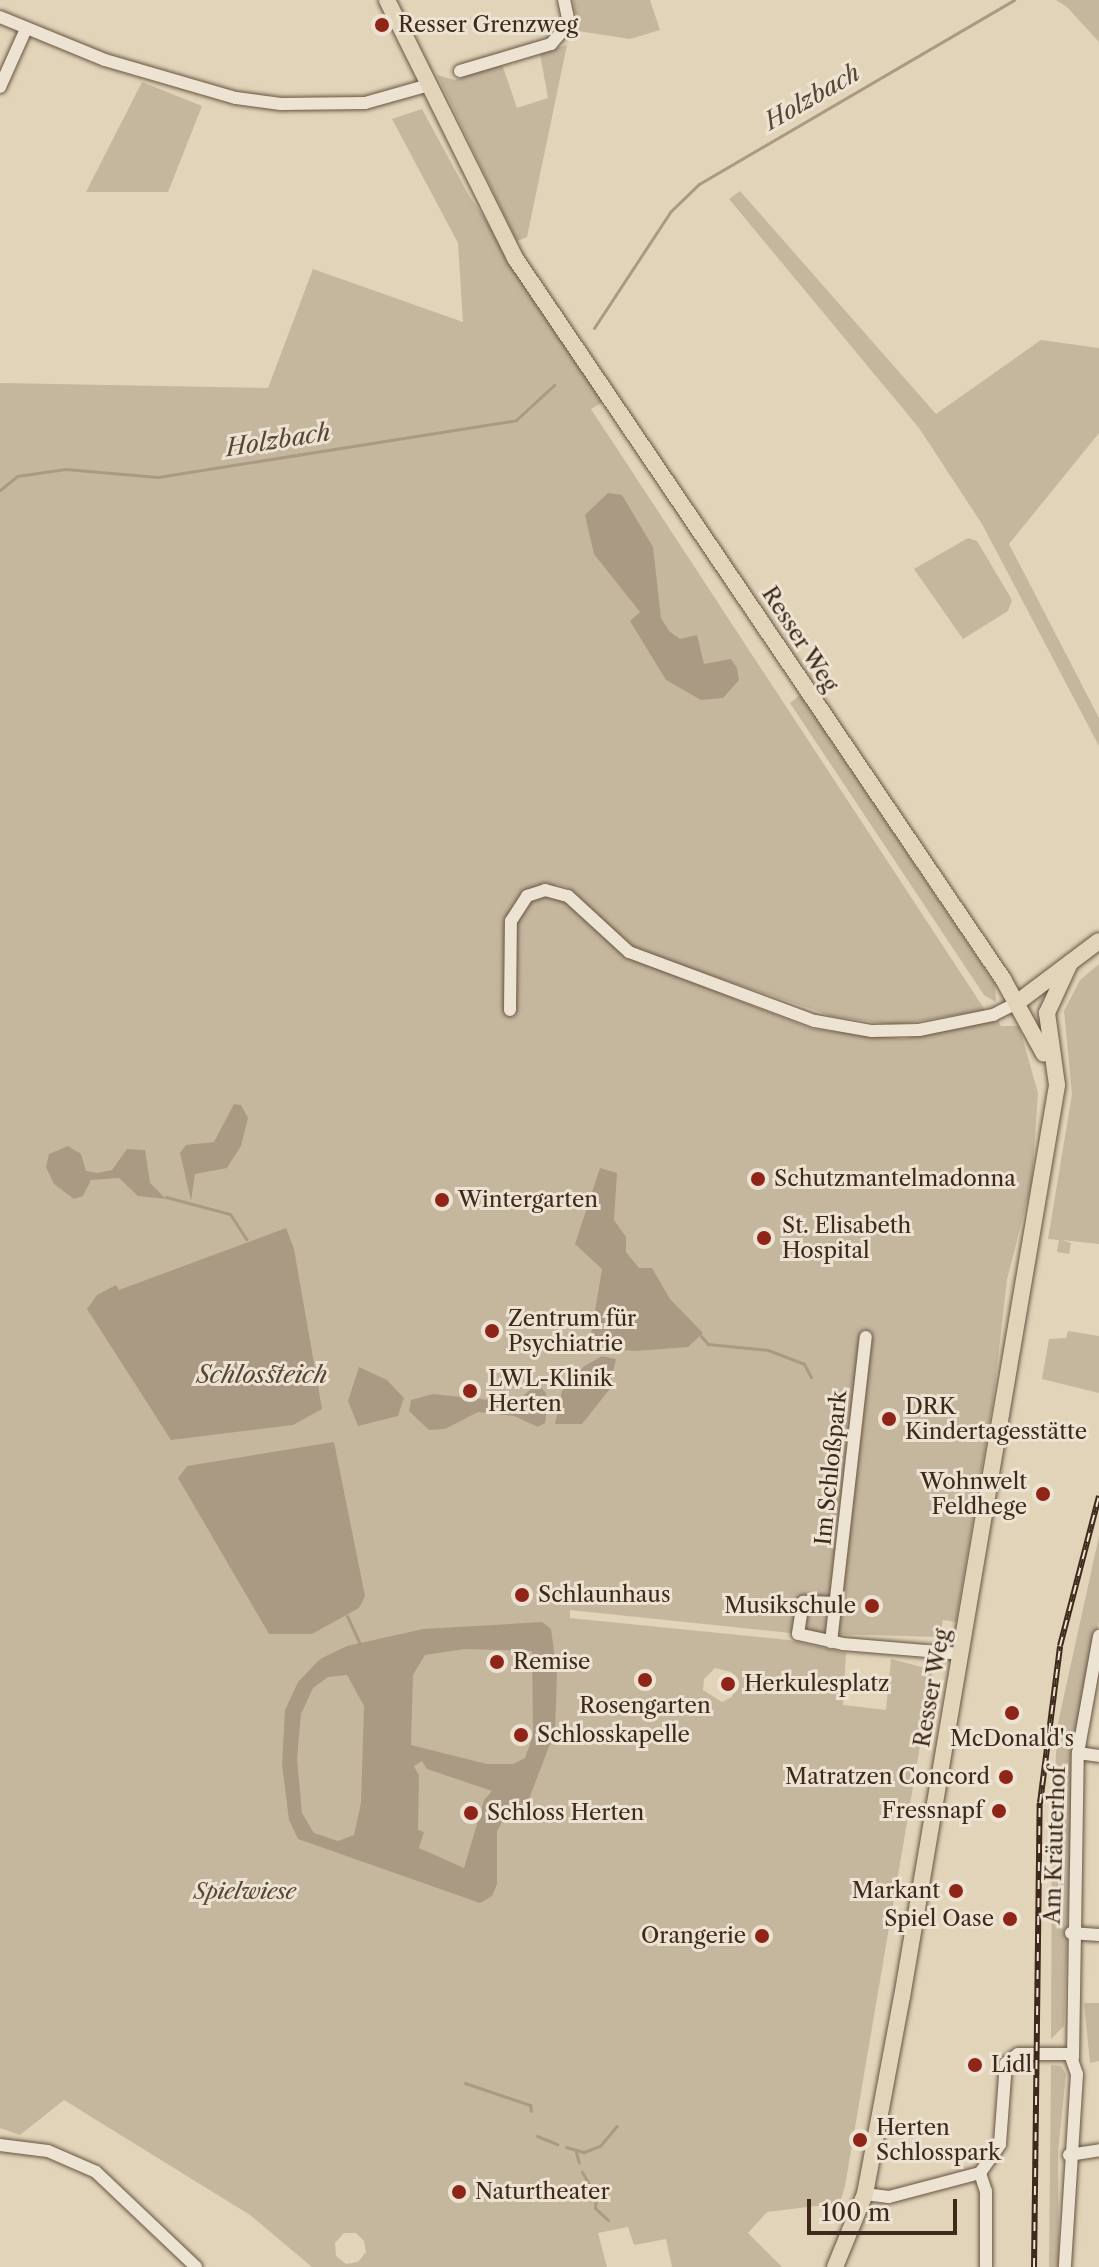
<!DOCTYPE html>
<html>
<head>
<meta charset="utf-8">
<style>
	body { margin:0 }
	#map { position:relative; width:1099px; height:2267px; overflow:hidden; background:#e1d4b9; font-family:"Libre Caslon Text",serif }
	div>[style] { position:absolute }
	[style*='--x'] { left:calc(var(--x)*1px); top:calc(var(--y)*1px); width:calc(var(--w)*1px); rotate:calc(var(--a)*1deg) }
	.green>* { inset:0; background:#c5b79e }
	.water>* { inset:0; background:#aa9a83 }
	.stream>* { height:3px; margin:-1.5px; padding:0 1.5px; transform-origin:1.5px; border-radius:1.5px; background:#aa9a83 }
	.roads { filter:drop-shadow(0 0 2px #675442) drop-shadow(0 0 2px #675442) }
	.minor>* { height:12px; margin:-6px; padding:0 6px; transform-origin:6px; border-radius:6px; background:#ece3d2 }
	.major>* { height:16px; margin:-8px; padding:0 8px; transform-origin:8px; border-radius:8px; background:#e1d4b9 }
	.rail>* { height:6px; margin-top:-3px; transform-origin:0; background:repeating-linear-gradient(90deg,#ece3d2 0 9px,#3e291b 0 18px); box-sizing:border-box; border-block:2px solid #3e291b }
	.dots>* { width:22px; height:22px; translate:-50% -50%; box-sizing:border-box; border:4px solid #ece3d2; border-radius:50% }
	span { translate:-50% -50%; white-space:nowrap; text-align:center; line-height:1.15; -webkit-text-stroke:6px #ece3d2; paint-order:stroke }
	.poi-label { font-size:22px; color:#3e291b }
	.left { translate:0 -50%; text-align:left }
	.right { translate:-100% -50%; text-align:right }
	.street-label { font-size:22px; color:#3e291b }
	.park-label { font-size:22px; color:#594535; font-style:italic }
	.water-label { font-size:24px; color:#594535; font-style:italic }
	.scale { position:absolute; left:807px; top:2199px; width:150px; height:36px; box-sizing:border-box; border:4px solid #3e291b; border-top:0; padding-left:10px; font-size:24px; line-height:28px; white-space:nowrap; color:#3e291b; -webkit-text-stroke:6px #ece3d2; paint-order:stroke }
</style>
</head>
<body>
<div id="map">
	<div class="green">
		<i style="clip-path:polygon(573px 0,650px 0,660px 30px,630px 39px,578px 31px)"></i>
		<i style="clip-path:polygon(1056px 0,1099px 0,1099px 42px,1067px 7px)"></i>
		<i style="clip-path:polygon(567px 45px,527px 237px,517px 241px,437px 75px,455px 80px,502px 64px,517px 108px,548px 98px,540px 53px)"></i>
		<i style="clip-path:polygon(142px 82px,202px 106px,168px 192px,86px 192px)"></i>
		<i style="clip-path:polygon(evenodd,422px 109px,468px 194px,607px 400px,591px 409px,985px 1010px,895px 1025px,832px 1016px,635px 950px,567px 887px,555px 884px,562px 900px,628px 957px,812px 1029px,904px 1039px,996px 1017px,1001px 1026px,1019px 1026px,1038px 1093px,1032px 1181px,1007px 1280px,993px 1401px,956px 1622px,943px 1620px,940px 1637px,791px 1633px,570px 1610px,570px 1618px,789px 1640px,846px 1653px,843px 1705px,886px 1710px,891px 1659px,933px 1670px,845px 2186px,840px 2203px,767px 2212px,748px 2233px,782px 2267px,672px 2267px,666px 2239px,634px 2245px,628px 2227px,598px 2233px,607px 2267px,312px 2267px,250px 2215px,64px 2100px,20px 2135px,0 2128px,0 383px,268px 388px,313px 269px,463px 322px,458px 243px,392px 119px,422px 109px,715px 1668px,731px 1672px,736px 1681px,732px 1697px,722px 1702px,703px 1690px,704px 1679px,715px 1668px,422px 109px,344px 2233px,356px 2233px,364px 2241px,366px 2252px,358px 2262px,346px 2264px,336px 2256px,335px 2243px,344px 2233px)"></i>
		<i style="clip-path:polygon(740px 191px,936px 414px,1041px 340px,1099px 348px,1099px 433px,1009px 544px,1099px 718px,1099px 746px,982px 524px,919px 428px,729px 199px)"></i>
		<i style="clip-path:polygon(968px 538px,977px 541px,1012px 600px,1008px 611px,963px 639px,914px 569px)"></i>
		<i style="clip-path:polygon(800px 695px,995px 984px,996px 1002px,984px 995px,790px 703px)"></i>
		<i style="clip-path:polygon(1099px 964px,1099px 1244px,1062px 1240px,1071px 1243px,1069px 1254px,1057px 1252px,1059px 1240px,1048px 1239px,1072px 1094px,1064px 1011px,1080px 980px)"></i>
		<i style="clip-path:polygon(1068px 1331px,1099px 1336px,1099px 1393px,1042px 1379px,1049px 1339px,1066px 1338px)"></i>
		<i style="clip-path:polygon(1099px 1536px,1099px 1621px,1074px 1752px,1064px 2026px,1051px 2039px,1052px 1821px,1058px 1723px)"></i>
		<i style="clip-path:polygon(1084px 2003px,1099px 2003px,1099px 2061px,1090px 2063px)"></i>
		<i style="clip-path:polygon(1051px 2065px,1061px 2066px,1066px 2074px,1058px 2152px,1059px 2267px,1049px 2267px)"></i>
	</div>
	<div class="water">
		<i style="clip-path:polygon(608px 493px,622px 495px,653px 547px,661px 618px,670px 632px,680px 639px,697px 635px,704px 664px,731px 659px,737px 668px,739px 680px,723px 698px,701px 700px,666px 680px,630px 621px,640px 612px,594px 554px,585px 515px)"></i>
		<i style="clip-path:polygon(234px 1104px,241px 1105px,248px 1118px,241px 1146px,227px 1168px,195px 1174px,191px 1201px,180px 1153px,186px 1145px,214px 1142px)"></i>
		<i style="clip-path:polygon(68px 1146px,81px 1154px,86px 1171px,97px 1173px,112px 1170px,127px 1149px,145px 1150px,150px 1183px,166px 1199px,138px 1196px,119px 1178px,91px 1180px,83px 1196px,74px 1199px,54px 1184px,46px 1167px,49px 1154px)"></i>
		<i style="clip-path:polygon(600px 1168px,617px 1173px,614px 1220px,626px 1237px,626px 1252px,639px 1268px,652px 1268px,670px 1299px,703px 1333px,688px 1347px,635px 1351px,589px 1347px,602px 1269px,575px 1244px)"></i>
		<i style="clip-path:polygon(286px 1228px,294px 1249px,322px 1409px,293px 1425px,171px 1440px,87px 1309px,97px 1295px,116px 1285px,119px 1290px)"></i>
		<i style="clip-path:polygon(602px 1356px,616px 1359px,609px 1390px,582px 1424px,555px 1424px,562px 1391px,583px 1367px)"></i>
		<i style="clip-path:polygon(359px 1367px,387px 1380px,404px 1398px,398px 1416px,358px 1426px,348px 1401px)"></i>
		<i style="clip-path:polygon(537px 1383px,546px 1393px,547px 1410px,545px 1423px,538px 1427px,514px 1416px,478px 1412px,445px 1429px,429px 1430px,409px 1411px,411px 1400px,433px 1394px,516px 1403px)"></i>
		<i style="clip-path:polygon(334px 1442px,365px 1596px,359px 1608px,312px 1634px,269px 1634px,178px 1478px,187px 1466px)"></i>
		<i style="clip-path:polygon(evenodd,542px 1622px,551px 1629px,557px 1673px,555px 1731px,529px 1799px,505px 1817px,497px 1831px,497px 1884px,492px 1896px,480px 1903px,298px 1839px,289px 1820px,282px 1764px,285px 1710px,298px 1682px,320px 1659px,347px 1646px,423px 1629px,542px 1622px,465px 1649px,532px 1651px,533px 1735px,525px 1758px,513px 1764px,487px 1764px,411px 1745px,413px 1675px,425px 1655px,465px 1649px,542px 1622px,347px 1675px,364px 1706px,361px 1803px,354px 1835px,338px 1841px,314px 1833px,302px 1813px,297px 1759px,301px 1714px,313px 1688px,328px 1677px,347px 1675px,542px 1622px,422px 1761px,427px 1769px,492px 1791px,484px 1800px,464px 1868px,419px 1848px,424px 1832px,418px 1830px,419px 1776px,414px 1766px,422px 1761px)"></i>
	</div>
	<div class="stream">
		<i style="--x:594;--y:328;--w:140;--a:-56.7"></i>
		<i style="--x:671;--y:211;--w:39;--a:-44"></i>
		<i style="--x:699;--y:184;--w:365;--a:-30.3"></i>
		<i style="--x:0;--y:490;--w:22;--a:-39"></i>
		<i style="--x:17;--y:476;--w:49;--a:-8.3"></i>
		<i style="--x:65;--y:469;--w:93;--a:4.9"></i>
		<i style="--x:158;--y:477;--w:363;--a:-9"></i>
		<i style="--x:516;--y:420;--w:52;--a:-42.6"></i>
		<i style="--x:166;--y:1197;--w:66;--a:14.9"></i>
		<i style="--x:230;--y:1214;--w:30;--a:57"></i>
		<i style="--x:701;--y:1336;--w:11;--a:49"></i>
		<i style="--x:708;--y:1344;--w:60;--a:5.7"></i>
		<i style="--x:768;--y:1350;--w:39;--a:21"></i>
		<i style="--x:804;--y:1364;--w:15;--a:62"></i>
		<i style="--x:347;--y:1616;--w:29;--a:65"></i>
		<i style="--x:465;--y:2083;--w:69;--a:18.7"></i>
		<i style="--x:530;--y:2105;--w:6;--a:81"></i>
		<i style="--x:537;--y:2136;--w:22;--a:22"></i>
		<i style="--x:566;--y:2147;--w:19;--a:16"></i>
		<i style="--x:584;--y:2152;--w:17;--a:-21"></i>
		<i style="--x:600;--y:2146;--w:26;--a:-50"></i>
		<i style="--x:576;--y:2152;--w:11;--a:75"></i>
		<i style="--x:582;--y:2172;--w:28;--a:60"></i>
		<i style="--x:596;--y:2196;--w:12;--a:95"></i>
		<i style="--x:595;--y:2208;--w:18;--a:43"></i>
	</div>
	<div class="roads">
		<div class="minor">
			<i style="--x:0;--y:17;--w:113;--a:22.3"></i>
			<i style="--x:105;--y:60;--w:136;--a:16.2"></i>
			<i style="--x:236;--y:98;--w:45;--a:7.6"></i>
			<i style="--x:281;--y:104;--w:84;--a:-0.7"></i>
			<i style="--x:365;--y:103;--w:66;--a:-15.7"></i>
			<i style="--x:460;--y:71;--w:95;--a:-16.5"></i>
			<i style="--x:551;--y:44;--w:28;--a:-49"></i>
			<i style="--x:569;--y:23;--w:24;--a:-102"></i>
			<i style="--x:0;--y:87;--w:64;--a:-65.9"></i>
			<i style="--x:510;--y:1010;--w:89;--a:-89.4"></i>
			<i style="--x:511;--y:921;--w:30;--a:-57"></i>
			<i style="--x:527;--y:896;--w:19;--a:-18"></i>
			<i style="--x:545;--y:890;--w:24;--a:15"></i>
			<i style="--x:568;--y:896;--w:83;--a:42.6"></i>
			<i style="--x:629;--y:952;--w:198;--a:20.4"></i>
			<i style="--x:815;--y:1021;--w:58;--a:10"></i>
			<i style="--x:872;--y:1031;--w:47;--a:-1.2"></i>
			<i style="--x:919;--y:1030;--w:76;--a:-11.5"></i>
			<i style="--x:993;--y:1015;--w:28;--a:-27"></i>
			<i style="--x:836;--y:1603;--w:33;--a:-178"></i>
			<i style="--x:803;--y:1602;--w:32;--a:99"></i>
			<i style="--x:798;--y:1634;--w:46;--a:12.5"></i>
			<i style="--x:843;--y:1644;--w:118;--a:4.8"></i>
			<i style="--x:831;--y:1642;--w:307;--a:-83.5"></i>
			<i style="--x:1078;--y:1753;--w:21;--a:8"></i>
			<i style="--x:1071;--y:1933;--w:28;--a:4"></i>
			<i style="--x:1073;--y:2058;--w:305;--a:-89.1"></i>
			<i style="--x:1078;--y:1753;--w:119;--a:-79.8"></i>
			<i style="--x:0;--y:2145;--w:48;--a:7.1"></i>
			<i style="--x:48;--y:2151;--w:52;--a:23.6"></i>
			<i style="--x:96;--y:2172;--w:138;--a:43.5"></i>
			<i style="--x:1069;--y:2155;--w:30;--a:-9"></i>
			<i style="--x:980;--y:2173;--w:19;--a:72"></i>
			<i style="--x:986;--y:2191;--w:76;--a:90"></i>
			<i style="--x:865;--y:2194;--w:24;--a:7"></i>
			<i style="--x:889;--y:2197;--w:94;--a:-14.8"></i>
			<i style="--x:980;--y:2173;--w:35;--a:-55"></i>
			<i style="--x:1000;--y:2144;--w:81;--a:-85.8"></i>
			<i style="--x:1006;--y:2063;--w:15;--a:-37"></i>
			<i style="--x:1018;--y:2054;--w:52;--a:0"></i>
			<i style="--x:1070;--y:2054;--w:21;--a:71"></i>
			<i style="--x:1077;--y:2074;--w:193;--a:93.6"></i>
		</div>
		<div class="major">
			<i style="--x:387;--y:0;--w:288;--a:63.6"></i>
			<i style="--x:515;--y:258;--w:871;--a:55.91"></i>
			<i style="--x:1003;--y:979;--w:85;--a:61.3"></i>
			<i style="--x:1018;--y:1002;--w:101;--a:-37"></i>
			<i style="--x:835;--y:2267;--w:79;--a:-67.7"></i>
			<i style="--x:865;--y:2194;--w:200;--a:-79.4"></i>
			<i style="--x:902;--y:1997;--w:925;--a:-80.35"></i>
			<i style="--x:1057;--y:1085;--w:73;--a:-97.9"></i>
			<i style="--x:1047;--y:1013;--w:55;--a:-65.3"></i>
		</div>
	</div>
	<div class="rail">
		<i style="--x:1034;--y:2267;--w:464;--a:-89.3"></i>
		<i style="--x:1040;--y:1803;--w:158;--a:-82.7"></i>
		<i style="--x:1060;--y:1646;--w:155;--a:-75.4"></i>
	</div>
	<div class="dots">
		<i style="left:382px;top:25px;background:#8f2418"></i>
		<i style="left:758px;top:1179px;background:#8f2418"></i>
		<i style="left:442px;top:1200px;background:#8f2418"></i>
		<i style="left:764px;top:1238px;background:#8f2418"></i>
		<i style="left:492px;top:1331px;background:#8f2418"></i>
		<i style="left:470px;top:1391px;background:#8f2418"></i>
		<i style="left:889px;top:1419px;background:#8f2418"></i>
		<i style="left:1043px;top:1494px;background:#8f2418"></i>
		<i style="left:522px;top:1595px;background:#8f2418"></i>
		<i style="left:872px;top:1606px;background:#8f2418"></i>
		<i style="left:497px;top:1662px;background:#8f2418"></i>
		<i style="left:645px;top:1680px;background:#8f2418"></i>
		<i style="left:728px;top:1684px;background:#8f2418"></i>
		<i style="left:1012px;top:1713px;background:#8f2418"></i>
		<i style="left:521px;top:1735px;background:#8f2418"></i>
		<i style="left:1006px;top:1777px;background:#8f2418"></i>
		<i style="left:999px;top:1811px;background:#8f2418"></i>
		<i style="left:471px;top:1813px;background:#8f2418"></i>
		<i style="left:956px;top:1891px;background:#8f2418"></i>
		<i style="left:1010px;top:1919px;background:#8f2418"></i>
		<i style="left:762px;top:1936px;background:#8f2418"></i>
		<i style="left:975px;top:2065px;background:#8f2418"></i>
		<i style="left:860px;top:2140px;background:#8f2418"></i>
		<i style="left:459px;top:2192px;background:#8f2418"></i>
	</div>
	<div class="poi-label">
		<span class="left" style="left:398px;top:25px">Resser Grenzweg</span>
		<span class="left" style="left:774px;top:1179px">Schutzmantelmadonna</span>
		<span class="left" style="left:458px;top:1200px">Wintergarten</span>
		<span class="left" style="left:782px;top:1238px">St. Elisabeth<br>Hospital</span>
		<span class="left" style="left:508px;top:1331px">Zentrum für<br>Psychiatrie</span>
		<span class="left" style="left:488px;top:1391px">LWL-Klinik<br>Herten</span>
		<span class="left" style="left:905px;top:1419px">DRK<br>Kindertagesstätte</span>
		<span class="right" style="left:1027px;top:1494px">Wohnwelt<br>Feldhege</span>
		<span class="left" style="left:538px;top:1595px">Schlaunhaus</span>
		<span class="right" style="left:856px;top:1606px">Musikschule</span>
		<span class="left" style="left:513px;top:1662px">Remise</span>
		<span class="left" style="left:744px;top:1684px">Herkulesplatz</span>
		<span style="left:645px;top:1706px">Rosengarten</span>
		<span class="left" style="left:537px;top:1735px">Schlosskapelle</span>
		<span style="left:1012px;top:1739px">McDonald's</span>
		<span class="right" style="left:990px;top:1777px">Matratzen Concord</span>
		<span class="right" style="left:983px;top:1811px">Fressnapf</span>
		<span class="left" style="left:487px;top:1813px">Schloss Herten</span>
		<span class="right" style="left:940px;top:1891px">Markant</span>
		<span class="right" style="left:994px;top:1919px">Spiel Oase</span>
		<span class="right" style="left:746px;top:1936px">Orangerie</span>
		<span class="left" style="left:991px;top:2065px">Lidl</span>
		<span class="left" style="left:876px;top:2140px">Herten<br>Schlosspark</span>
		<span class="left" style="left:475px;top:2192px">Naturtheater</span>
	</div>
	<div class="street-label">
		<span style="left:800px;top:639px;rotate:57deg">Resser Weg</span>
		<span style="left:831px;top:1468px;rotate:-84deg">Im Schloßpark</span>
		<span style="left:932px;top:1688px;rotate:-80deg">Resser Weg</span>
		<span style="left:1055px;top:1845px;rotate:-88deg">Am Kräuterhof</span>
	</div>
	<div class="park-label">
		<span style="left:245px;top:1892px">Spielwiese</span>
	</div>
	<div class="water-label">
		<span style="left:812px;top:97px;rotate:-30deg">Holzbach</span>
		<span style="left:278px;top:440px;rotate:-9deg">Holzbach</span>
		<span style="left:262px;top:1375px">Schlossteich</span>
	</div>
	<div class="scale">100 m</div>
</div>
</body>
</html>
